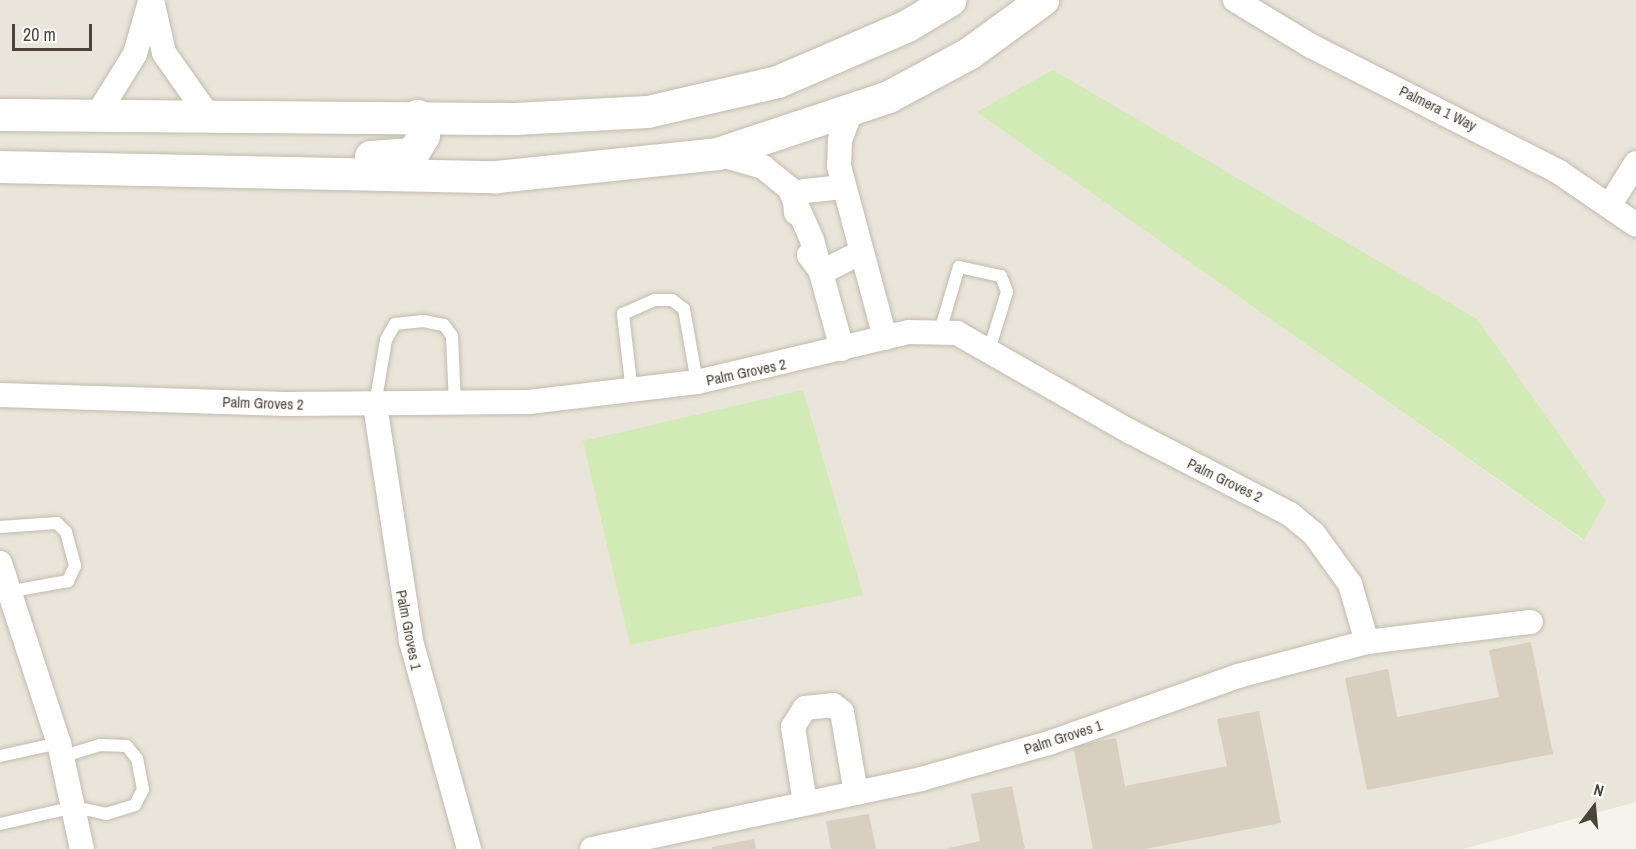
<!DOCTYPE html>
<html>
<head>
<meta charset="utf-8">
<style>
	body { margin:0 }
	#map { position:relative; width:1636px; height:849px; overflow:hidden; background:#f6f3ec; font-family:"Archivo Narrow",sans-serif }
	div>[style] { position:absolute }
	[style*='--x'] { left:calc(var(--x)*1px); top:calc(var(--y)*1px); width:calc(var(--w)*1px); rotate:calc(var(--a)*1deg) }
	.residential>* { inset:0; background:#eae5da }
	.green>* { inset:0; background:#d2eab5 }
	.building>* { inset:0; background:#d8cfc1 }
	.roads { filter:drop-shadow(0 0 2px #c2bbae) drop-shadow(0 0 2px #c2bbae) }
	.service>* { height:12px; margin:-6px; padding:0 6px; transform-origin:6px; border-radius:6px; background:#fff }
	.minor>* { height:24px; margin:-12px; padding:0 12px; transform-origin:12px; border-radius:12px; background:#fff }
	.tertiary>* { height:32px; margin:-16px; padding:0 16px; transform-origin:16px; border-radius:16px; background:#fff }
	span { translate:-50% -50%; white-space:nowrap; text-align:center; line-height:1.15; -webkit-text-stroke:6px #fff; paint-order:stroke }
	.street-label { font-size:15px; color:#4b4439 }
	.north { position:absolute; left:1564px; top:777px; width:60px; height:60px; -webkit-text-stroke:4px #fff; paint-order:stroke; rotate:16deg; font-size:16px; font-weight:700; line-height:24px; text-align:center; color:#4b4439 }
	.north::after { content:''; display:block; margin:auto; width:21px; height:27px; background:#4b4439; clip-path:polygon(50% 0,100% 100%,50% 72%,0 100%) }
	.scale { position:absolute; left:12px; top:24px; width:80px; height:27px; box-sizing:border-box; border:3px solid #4b4439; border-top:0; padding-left:8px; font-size:18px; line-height:21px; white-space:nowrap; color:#4b4439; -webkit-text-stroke:4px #fff; paint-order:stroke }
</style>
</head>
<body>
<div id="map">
	<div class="residential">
		<i style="clip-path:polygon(evenodd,0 0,1636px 0,1636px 802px,1463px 849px,0 849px,0 0,978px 112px,1584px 540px,1583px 540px,978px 112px)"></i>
	</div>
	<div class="green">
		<i style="clip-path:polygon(1053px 70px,1477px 319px,1606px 501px,1584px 540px,977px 112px)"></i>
		<i style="clip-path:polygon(803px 390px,863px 595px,630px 645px,583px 441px)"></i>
	</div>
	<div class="building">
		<i style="clip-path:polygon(1531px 642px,1553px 754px,1367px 790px,1345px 678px,1388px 669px,1397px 717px,1499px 697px,1489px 650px)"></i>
		<i style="clip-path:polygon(1259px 711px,1281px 823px,1145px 849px,1093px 849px,1073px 746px,1116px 738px,1125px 786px,1227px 766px,1217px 719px)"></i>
		<i style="clip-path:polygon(1012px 786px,1025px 849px,945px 849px,980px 841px,971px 794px)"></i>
		<i style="clip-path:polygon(869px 814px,876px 849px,831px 849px,826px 821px)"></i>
		<i style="clip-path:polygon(754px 839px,756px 849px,712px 849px,712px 847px)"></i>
	</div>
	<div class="roads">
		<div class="service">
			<i style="--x:940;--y:331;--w:67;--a:-73.5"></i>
			<i style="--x:959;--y:267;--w:43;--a:12.1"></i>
			<i style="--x:1001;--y:276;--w:17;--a:69"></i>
			<i style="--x:1007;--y:292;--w:58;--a:107.2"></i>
			<i style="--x:632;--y:392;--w:79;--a:-96.6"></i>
			<i style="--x:623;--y:314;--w:35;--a:-24"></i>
			<i style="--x:655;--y:300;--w:17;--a:0"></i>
			<i style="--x:672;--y:300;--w:15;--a:37"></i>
			<i style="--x:684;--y:309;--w:74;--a:79.9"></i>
			<i style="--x:375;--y:405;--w:66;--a:-80.4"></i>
			<i style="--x:386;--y:340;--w:18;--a:-61"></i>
			<i style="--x:395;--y:324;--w:28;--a:-6"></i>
			<i style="--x:423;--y:321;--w:21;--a:11"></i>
			<i style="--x:444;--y:325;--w:14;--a:54"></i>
			<i style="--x:452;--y:336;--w:69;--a:87.5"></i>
			<i style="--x:0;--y:527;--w:57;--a:-4"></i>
			<i style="--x:57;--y:523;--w:13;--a:45"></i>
			<i style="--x:66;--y:532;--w:35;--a:75"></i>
			<i style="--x:75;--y:566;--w:17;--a:115"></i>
			<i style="--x:68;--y:581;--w:62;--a:169.8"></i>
			<i style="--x:0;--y:756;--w:60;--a:-12.4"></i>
			<i style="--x:0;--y:824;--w:76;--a:-12.9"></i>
			<i style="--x:74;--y:807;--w:33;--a:12"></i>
			<i style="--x:106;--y:814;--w:30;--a:-17"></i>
			<i style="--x:135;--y:805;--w:18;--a:-63"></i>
			<i style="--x:143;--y:789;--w:31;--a:-101"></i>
			<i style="--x:137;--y:759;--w:16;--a:-128"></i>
			<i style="--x:127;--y:746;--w:27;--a:-178"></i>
			<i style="--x:100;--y:745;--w:39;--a:163"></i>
		</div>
		<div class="minor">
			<i style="--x:152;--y:0;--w:54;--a:77.2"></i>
			<i style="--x:164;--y:53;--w:75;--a:54.8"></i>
			<i style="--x:1235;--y:0;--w:89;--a:31.2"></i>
			<i style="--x:1311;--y:46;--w:278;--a:26.9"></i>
			<i style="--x:1559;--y:172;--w:93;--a:34.5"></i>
			<i style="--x:99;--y:112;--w:68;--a:-58.2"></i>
			<i style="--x:135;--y:54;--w:51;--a:-74.1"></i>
			<i style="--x:850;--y:114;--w:28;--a:111"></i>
			<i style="--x:840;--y:140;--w:26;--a:92"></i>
			<i style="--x:839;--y:166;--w:178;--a:75"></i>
			<i style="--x:718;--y:154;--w:47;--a:16.1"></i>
			<i style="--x:763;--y:167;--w:33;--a:39"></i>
			<i style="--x:789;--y:188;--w:57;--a:66.1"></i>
			<i style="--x:812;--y:240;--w:113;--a:74.6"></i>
			<i style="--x:1611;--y:203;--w:47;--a:-58"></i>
			<i style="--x:796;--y:213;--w:14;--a:-94"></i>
			<i style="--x:795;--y:199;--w:13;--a:-39"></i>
			<i style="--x:805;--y:191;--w:38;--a:-6"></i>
			<i style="--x:809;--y:255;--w:15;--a:53"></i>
			<i style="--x:818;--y:267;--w:12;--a:5"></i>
			<i style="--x:830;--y:268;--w:35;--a:-27"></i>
			<i style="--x:0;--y:395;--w:286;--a:1.8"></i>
			<i style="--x:286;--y:404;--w:243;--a:-0.5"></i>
			<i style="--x:529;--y:402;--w:169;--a:-6.8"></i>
			<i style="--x:697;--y:382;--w:218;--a:-13.3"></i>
			<i style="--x:909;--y:332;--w:48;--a:1.2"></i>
			<i style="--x:957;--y:333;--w:198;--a:29.7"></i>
			<i style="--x:1129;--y:431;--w:181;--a:27.3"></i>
			<i style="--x:1290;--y:514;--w:31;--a:40"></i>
			<i style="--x:1314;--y:534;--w:62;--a:54.2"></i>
			<i style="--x:1350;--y:584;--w:60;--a:73.7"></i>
			<i style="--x:375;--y:405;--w:239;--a:81.3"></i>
			<i style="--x:411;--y:641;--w:216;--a:74.4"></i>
			<i style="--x:0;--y:563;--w:189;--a:71.9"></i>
			<i style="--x:59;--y:743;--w:108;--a:77.8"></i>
			<i style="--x:805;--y:803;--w:77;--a:-99"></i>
			<i style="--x:793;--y:727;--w:22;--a:-58"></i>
			<i style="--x:805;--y:708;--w:28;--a:-6"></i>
			<i style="--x:833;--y:705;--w:11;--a:38"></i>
			<i style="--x:842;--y:712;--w:82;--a:80.2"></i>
			<i style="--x:592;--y:849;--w:336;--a:-12"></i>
			<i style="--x:921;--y:779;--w:133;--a:-15.7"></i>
			<i style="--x:1049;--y:743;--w:201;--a:-19.5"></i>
			<i style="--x:1238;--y:676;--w:133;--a:-14.8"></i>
			<i style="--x:1367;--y:642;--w:165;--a:-7"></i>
		</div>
		<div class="tertiary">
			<i style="--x:0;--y:115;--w:515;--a:0.45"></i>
			<i style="--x:515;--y:119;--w:133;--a:-3"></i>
			<i style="--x:648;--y:112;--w:133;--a:-13"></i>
			<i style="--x:778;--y:82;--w:139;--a:-23.3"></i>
			<i style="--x:906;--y:27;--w:52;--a:-31"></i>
			<i style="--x:371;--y:157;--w:42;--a:-4.1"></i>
			<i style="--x:413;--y:154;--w:21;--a:-59"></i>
			<i style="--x:424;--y:136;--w:21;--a:-107"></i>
			<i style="--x:0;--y:167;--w:497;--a:1.2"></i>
			<i style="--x:497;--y:177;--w:222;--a:-5.9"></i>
			<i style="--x:718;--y:154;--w:180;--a:-18.4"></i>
			<i style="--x:889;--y:97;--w:91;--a:-28.3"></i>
			<i style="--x:969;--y:54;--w:92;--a:-36.1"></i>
		</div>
	</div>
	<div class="street-label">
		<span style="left:1438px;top:108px;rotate:26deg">Palmera 1 Way</span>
		<span style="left:746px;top:372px;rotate:-12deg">Palm Groves 2</span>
		<span style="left:263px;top:403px;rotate:2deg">Palm Groves 2</span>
		<span style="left:1225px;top:480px;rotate:26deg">Palm Groves 2</span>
		<span style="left:409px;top:630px;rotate:79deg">Palm Groves 1</span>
		<span style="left:1063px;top:737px;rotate:-18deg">Palm Groves 1</span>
	</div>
	<div class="north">N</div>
	<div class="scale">20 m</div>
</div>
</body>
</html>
